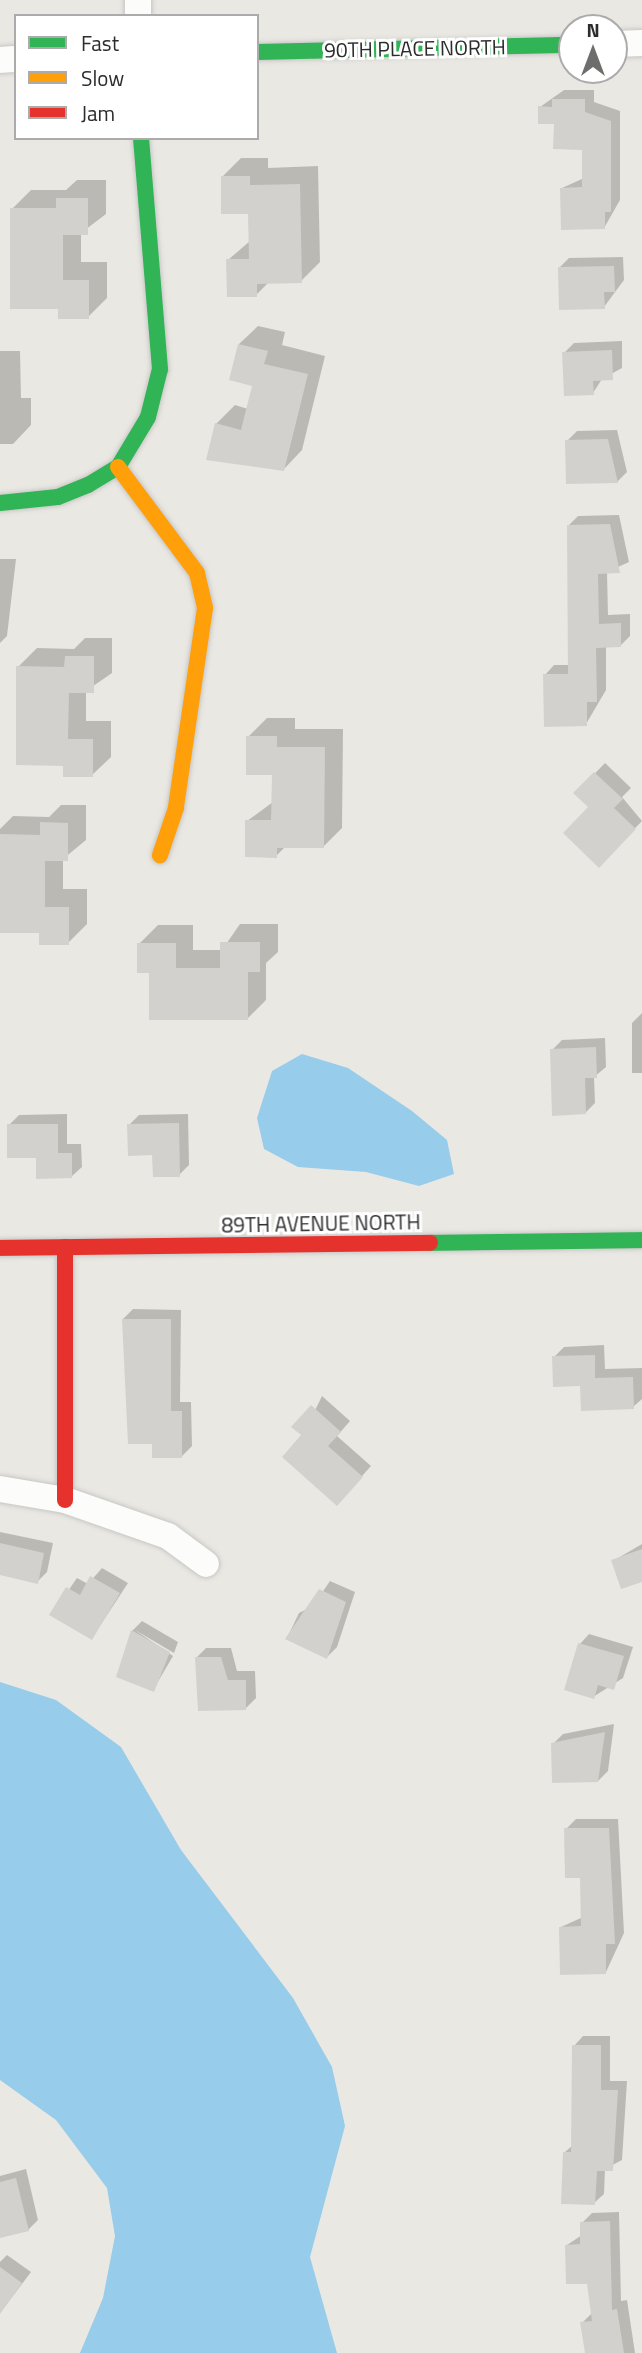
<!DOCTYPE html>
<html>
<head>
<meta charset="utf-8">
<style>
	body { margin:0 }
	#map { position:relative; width:642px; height:2353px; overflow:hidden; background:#eae8e2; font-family:"Titillium Web",sans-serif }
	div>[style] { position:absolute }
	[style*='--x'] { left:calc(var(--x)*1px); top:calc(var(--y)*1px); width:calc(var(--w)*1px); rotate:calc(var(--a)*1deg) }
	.water>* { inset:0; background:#97ccea }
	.shadow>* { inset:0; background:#0003 }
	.building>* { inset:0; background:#d3d1cd }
	.roads { filter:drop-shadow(0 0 2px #c7c7c7) drop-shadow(0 0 2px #c7c7c7) }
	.street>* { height:26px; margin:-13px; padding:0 13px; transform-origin:13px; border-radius:13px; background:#fcfcfb }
	.fast>* { height:16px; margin:-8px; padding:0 8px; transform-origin:8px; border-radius:8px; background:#30b455 }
	.slow>* { height:16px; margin:-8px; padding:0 8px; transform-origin:8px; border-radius:8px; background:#ff9f0a }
	.jam>* { height:16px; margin:-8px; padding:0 8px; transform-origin:8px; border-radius:8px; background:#e5322d }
	span { translate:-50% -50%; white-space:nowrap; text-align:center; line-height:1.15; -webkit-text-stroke:6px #fff; paint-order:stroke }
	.street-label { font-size:21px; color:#2c2c2c }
	.legend { position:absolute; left:14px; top:14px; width:245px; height:126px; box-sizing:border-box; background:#fff; border:2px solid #ababab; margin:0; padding:9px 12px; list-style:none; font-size:21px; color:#2c2c2c }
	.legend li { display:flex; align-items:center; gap:14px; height:35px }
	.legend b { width:35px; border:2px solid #ababab }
	.north { position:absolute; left:558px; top:14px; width:70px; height:70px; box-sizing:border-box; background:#fff; border:2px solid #ababab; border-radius:50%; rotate:0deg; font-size:19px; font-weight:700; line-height:28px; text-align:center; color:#2c2c2c }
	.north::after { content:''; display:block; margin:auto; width:24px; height:32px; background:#6e6e6c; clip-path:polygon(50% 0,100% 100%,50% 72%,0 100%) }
</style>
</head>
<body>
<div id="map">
	<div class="water">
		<i style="clip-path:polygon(302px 1054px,348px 1068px,412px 1111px,447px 1140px,454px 1174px,419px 1186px,366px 1172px,298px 1167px,264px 1149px,257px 1118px,272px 1071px)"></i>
		<i style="clip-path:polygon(0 1682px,56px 1700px,121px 1747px,181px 1850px,293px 1998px,332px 2067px,345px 2126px,310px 2257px,337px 2353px,80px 2353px,103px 2298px,115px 2236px,107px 2188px,56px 2120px,0 2080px)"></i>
	</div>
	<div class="shadow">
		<i style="clip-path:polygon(564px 90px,594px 90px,594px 102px,620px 111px,620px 200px,604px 228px,562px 188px,584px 178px,584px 148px,540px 107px)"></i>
		<i style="clip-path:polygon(241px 158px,268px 158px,268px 168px,318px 166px,320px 262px,301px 281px,269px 282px,256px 295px,228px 260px,250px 241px,250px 212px,222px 177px)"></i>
		<i style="clip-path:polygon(77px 180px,106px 180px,106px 214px,81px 233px,81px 262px,107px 262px,107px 298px,88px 317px,60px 307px,12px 209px,31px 190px,66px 190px)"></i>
		<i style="clip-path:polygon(623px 257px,624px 280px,604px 307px,559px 268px,569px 258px)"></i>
		<i style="clip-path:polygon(258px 326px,285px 332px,282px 345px,325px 356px,302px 450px,284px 469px,216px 424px,235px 405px,248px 409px,254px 384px,239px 344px)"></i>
		<i style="clip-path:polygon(622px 341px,622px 368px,602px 379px,593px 393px,564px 353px,574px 343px)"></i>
		<i style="clip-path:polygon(0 351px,20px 351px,21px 398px,31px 398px,31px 425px,13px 444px,0 444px)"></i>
		<i style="clip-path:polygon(617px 430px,627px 472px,617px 482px,567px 441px,577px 431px)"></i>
		<i style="clip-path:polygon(619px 515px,629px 562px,607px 572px,608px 615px,630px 614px,630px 636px,620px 646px,606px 646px,606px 690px,586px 724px,545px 675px,554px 665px,569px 665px,568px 526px,578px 516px)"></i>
		<i style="clip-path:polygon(0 559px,16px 559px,7px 636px,0 643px)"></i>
		<i style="clip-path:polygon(85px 638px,112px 638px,112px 673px,86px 691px,86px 721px,111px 721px,111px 757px,92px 775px,64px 764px,18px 667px,37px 648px,74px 649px)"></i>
		<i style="clip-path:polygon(267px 718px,295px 718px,295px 729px,343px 729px,342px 828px,323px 847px,286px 846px,276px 856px,247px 821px,273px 802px,273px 773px,248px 737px)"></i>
		<i style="clip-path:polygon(605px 763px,631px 788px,622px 797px,642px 821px,599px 865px,590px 807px,576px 793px)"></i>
		<i style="clip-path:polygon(61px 805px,86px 805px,86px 840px,63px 859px,63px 889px,87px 889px,87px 924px,68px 943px,41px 931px,0 931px,0 829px,13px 816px,49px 817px)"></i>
		<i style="clip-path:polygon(240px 924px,278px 924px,278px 952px,266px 963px,266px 1000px,248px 1018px,151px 971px,139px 944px,158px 925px,193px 925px,193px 950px,222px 950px)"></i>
		<i style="clip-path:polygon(642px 1013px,642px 1098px,642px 1073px,632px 1073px,632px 1023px)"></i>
		<i style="clip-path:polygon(605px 1038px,606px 1067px,594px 1077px,595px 1103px,585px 1113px,552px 1050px,562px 1040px)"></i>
		<i style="clip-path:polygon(67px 1114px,67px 1144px,81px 1144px,82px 1167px,72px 1176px,37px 1156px,9px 1125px,19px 1115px)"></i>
		<i style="clip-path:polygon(188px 1114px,189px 1165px,179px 1175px,129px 1125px,139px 1115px)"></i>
		<i style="clip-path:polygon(133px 1309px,181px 1310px,180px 1402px,191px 1402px,192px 1446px,182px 1456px,153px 1442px,123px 1319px)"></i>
		<i style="clip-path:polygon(604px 1345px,605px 1369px,642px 1368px,642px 1399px,633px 1407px,581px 1384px,554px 1357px,564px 1347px)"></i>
		<i style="clip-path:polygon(322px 1396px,350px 1421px,337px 1436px,371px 1466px,346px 1494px,303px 1435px)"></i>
		<i style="clip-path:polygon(0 1532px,53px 1543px,47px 1572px,37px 1582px,0 1574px)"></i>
		<i style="clip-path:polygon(642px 1544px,642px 1580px,613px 1561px)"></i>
		<i style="clip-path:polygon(102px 1568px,128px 1583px,92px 1638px,52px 1614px,77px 1578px,88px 1584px)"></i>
		<i style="clip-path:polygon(330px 1581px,355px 1592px,337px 1647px,327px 1657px,287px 1638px,299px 1613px,313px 1606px)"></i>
		<i style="clip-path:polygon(142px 1621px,178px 1642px,174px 1653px,135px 1630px,173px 1656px,153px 1690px,132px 1631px)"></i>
		<i style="clip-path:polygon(589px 1634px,633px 1647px,623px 1678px,593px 1697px,580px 1644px)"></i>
		<i style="clip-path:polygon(206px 1648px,231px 1648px,237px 1671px,255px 1671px,256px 1698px,246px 1708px,196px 1658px)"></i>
		<i style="clip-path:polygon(614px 1724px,608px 1771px,598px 1781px,553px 1744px,563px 1734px)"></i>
		<i style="clip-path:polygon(576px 1819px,618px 1819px,624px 1933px,606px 1972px,561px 1927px,583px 1917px,582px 1876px,566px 1829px)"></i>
		<i style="clip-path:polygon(583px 2036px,610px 2036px,610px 2081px,627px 2081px,622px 2160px,605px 2169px,604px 2194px,594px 2203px,565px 2152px,573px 2145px,574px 2046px)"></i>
		<i style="clip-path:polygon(26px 2169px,38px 2220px,28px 2230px,0 2236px,0 2176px)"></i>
		<i style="clip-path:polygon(619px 2212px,621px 2301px,627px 2300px,635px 2353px,586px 2353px,582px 2323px,593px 2312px,588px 2282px,567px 2245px,582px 2235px,582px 2223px,592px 2213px)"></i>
		<i style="clip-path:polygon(7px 2255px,31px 2272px,0 2313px,0 2262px)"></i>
	</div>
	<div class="building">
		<i style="clip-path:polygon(552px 99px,585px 99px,585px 112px,611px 121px,611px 212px,605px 212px,605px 229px,561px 230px,560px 188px,582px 187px,582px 150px,553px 149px,554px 124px,538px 124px,538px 106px,552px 107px)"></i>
		<i style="clip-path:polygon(221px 176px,250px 176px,250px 185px,300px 184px,302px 283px,257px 284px,257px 297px,227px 297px,226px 259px,249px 259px,248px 214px,221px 214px)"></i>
		<i style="clip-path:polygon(56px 198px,88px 198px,88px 235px,63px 235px,63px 280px,89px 280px,89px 319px,58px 319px,58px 309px,10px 309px,10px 208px,56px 208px)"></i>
		<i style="clip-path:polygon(614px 266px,615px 292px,604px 292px,605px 309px,559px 310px,558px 267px)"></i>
		<i style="clip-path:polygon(238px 344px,268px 351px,264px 364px,308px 374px,284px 471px,206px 460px,215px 423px,241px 430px,252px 386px,229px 380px)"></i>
		<i style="clip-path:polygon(612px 350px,613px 380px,593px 381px,594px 395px,564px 396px,562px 352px)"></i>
		<i style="clip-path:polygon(608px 439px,618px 483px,566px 484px,565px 440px)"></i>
		<i style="clip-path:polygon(610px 524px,620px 573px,598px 574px,599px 624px,621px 623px,621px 647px,596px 648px,597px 702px,587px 702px,587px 726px,544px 727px,543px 674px,568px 674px,567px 525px)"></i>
		<i style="clip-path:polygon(65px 656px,94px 656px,94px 693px,69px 693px,68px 739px,93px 739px,93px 777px,63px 777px,63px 766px,16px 765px,16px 666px,64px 667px)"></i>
		<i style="clip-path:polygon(246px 736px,277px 736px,277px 747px,325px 747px,324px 848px,277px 848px,277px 858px,245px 857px,245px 820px,271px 820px,272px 775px,246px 775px)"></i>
		<i style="clip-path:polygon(594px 772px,623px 799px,614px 808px,636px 829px,599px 868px,563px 833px,588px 807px,573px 793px)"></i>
		<i style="clip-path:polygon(40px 822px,68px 823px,68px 861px,45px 861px,45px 907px,69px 907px,69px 945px,39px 945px,39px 933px,0 933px,0 834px,40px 835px)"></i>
		<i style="clip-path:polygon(220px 942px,260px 942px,260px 972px,248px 972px,248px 1020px,149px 1020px,149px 973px,137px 973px,137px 943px,176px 943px,176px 968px,220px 968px)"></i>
		<i style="clip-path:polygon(596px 1047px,597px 1078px,585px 1078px,586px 1114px,552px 1116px,550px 1049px)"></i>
		<i style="clip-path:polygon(179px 1123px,180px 1177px,153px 1177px,152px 1155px,128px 1156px,127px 1124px)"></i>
		<i style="clip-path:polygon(7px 1124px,58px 1124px,58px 1153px,72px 1153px,72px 1178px,36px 1179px,36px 1158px,7px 1158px)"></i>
		<i style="clip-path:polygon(122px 1319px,171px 1319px,171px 1411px,182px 1411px,182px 1458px,152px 1458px,152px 1444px,128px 1444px)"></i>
		<i style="clip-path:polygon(595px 1355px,595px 1378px,633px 1377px,634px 1409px,581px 1411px,580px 1386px,553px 1387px,552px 1356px)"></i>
		<i style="clip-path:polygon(311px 1405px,341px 1432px,328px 1446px,363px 1477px,337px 1506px,282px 1457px,301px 1435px,291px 1427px)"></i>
		<i style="clip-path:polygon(0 1543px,44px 1553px,38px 1584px,0 1575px)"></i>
		<i style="clip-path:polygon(642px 1549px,642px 1582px,621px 1589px,611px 1560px)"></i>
		<i style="clip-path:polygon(90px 1576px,120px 1593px,92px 1640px,49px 1615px,66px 1587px,80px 1595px)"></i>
		<i style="clip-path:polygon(319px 1589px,346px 1602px,327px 1659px,285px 1639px)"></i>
		<i style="clip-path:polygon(131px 1630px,170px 1652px,154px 1692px,116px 1677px)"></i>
		<i style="clip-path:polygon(578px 1643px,624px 1656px,614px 1690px,598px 1685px,594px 1699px,564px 1690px)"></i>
		<i style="clip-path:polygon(195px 1657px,221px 1657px,228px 1680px,246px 1680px,246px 1710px,198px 1711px)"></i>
		<i style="clip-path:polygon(605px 1732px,598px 1782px,552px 1783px,551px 1743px)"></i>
		<i style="clip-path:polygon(564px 1828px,609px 1828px,615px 1944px,606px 1944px,606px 1974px,560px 1975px,559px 1927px,581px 1926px,580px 1878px,565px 1878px)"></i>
		<i style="clip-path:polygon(572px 2045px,601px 2045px,601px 2090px,618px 2090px,613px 2171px,597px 2171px,595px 2205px,561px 2204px,563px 2152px,571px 2152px)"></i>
		<i style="clip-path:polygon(16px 2178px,29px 2231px,0 2238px,0 2182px)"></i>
		<i style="clip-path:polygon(610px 2221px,612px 2310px,617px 2309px,624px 2353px,585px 2353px,580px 2322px,592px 2321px,587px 2284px,566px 2284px,565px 2245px,580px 2244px,580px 2222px)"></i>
		<i style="clip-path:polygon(0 2267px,22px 2283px,0 2314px)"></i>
	</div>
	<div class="roads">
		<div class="street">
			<i style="--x:138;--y:0;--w:16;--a:90"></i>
			<i style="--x:614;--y:44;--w:28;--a:-2"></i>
			<i style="--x:0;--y:60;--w:16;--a:-4"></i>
			<i style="--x:0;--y:1489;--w:66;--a:9.6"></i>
			<i style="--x:65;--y:1500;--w:109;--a:19.3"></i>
			<i style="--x:168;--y:1536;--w:47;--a:36.4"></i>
		</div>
		<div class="fast">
			<i style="--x:257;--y:52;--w:315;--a:-1.3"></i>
			<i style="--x:0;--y:503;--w:58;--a:-5.9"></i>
			<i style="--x:58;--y:497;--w:32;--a:-22"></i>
			<i style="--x:88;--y:485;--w:35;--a:-31"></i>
			<i style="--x:118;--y:467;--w:58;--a:-59"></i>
			<i style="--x:148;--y:417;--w:49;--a:-76"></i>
			<i style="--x:160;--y:369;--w:232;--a:-94.7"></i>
			<i style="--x:430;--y:1243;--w:212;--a:-0.8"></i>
		</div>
		<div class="slow">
			<i style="--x:118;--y:467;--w:132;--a:53.3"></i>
			<i style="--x:197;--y:573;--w:36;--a:77"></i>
			<i style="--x:205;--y:608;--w:202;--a:98.3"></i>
			<i style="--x:176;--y:808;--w:50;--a:108.8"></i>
		</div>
		<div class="jam">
			<i style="--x:65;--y:1247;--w:253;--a:90"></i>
			<i style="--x:0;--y:1248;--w:430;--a:-0.7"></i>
		</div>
	</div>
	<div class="street-label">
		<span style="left:415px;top:48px;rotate:-1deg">90TH PLACE NORTH</span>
		<span style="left:321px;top:1223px;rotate:-1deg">89TH AVENUE NORTH</span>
	</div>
	<ul class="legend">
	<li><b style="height:9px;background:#30b455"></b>Fast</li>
	<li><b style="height:9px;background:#ff9f0a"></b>Slow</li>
	<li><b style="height:9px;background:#e5322d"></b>Jam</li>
	</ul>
	<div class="north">N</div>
</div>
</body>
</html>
